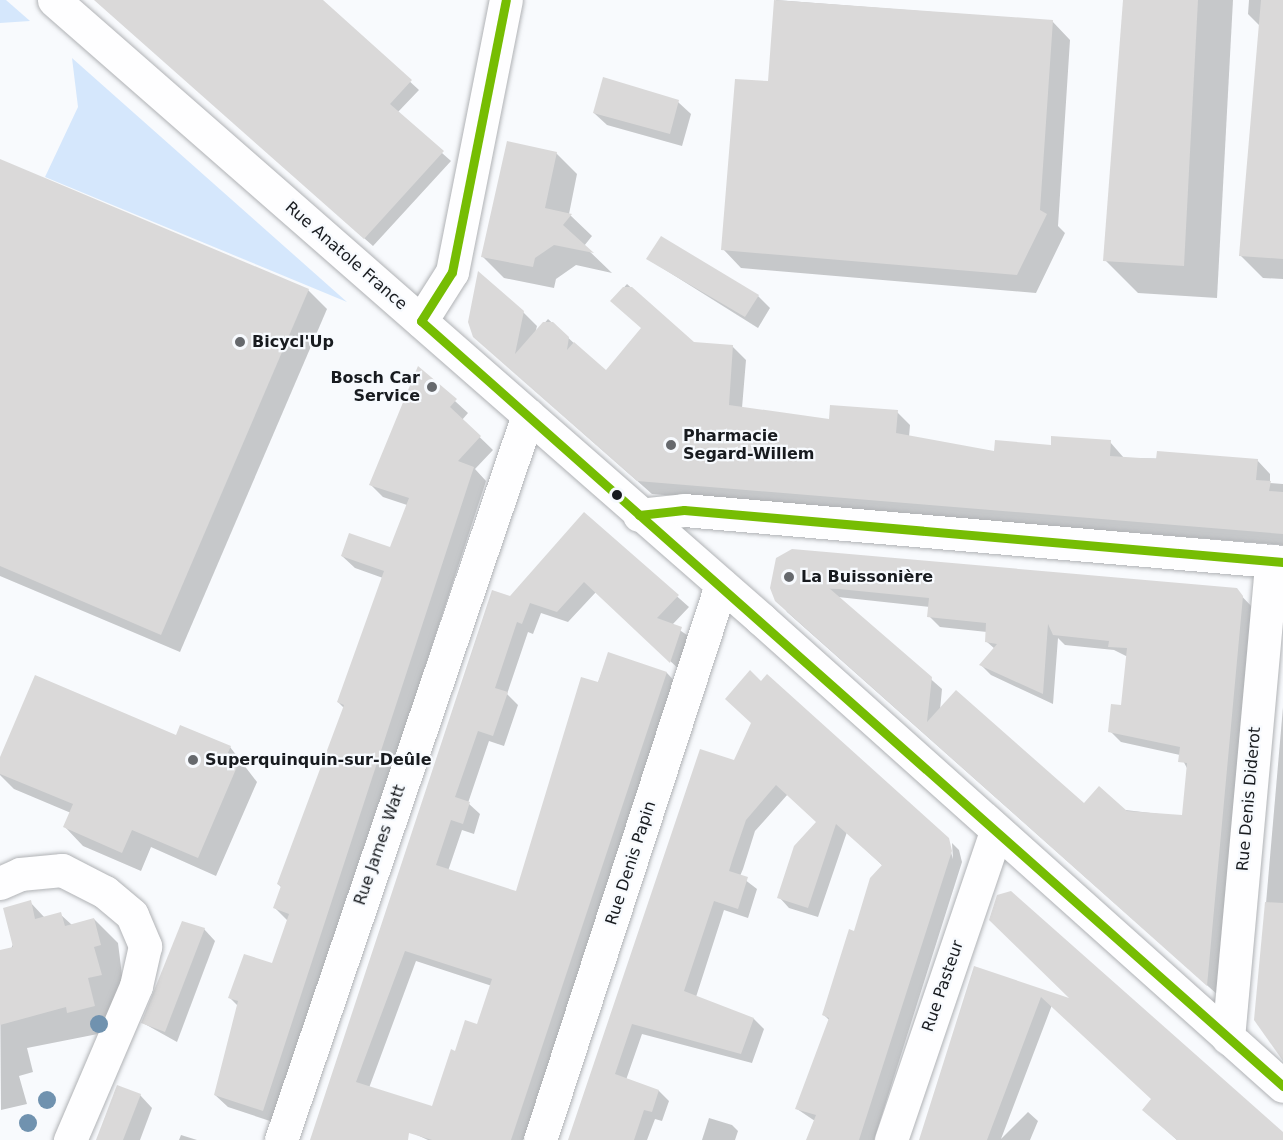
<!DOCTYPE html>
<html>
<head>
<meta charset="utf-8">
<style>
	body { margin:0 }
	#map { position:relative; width:1283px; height:1140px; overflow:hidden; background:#f8fafd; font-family:"DejaVu Sans",sans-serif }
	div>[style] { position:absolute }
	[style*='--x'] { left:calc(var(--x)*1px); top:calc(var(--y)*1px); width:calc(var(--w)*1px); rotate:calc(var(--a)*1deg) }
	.green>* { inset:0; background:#d5e7fc }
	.shadow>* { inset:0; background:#0003 }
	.building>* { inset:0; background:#dad9d9 }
	.roads { filter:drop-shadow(0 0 2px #b0b2b5) drop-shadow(0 0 2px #b0b2b5) }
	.minor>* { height:33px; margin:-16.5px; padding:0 16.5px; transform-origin:16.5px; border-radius:16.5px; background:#fefeff }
	.bus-1>* { height:9px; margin:-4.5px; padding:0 4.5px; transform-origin:4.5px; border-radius:4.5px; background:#76bd03 }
	.trees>* { width:18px; height:18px; margin:-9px; border-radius:50%; background:#7092af }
	.dots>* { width:16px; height:16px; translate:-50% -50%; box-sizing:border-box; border:3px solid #f7fafe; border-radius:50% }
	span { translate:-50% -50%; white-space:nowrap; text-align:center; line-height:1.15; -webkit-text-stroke:4.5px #f7fafe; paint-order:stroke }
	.street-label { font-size:16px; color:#181b1f }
	.poi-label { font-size:16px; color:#181b1f; font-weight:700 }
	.left { translate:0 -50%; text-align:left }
	.right { translate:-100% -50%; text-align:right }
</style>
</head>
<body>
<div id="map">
	<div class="green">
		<i style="clip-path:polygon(0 0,6px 0,30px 21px,0 23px)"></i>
		<i style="clip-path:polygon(72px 58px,347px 302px,45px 177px,78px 107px)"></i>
	</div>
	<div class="shadow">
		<i style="clip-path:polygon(95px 0,321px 0,419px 90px,397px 113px,451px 161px,373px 246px)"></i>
		<i style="clip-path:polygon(776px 0,1052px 21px,1070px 40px,1058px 226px,1065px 233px,1036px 293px,741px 268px,723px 249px,769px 83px)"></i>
		<i style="clip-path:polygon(1125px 0,1233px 0,1217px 298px,1138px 293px,1105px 260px)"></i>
		<i style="clip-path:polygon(1249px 0,1283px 0,1283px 279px,1263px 278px,1240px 255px,1260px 26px,1248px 14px)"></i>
		<i style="clip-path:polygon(678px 102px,691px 114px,682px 146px,607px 125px,594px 113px)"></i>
		<i style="clip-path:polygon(556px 153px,577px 174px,569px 214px,592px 236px,584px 246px,612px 273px,576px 265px,556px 279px,554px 288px,504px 278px,482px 256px)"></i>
		<i style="clip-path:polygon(0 160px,308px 290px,327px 309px,180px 652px,0 576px)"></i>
		<i style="clip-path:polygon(648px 259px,758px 296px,770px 308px,758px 328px)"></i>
		<i style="clip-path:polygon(627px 284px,694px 344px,732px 346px,746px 360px,742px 408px,830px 421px,897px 412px,910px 425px,909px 437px,995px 453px,1110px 442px,1124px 458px,1257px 460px,1270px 474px,1270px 483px,1283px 484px,1283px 545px,652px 494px,489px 350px,523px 312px,537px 326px,535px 334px,548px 319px,606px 373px,643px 329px,612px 301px)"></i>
		<i style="clip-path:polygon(419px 368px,468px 413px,462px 420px,493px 450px,475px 469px,486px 481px,276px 1123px,228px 1107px,215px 1095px,238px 1006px,230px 998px,273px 965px,288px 921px,275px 908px,282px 888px,278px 884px,344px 708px,338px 702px,383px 578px,355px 568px,342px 556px,391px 549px,407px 505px,383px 497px,371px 485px)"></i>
		<i style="clip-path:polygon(evenodd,584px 514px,689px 607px,672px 625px,693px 639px,682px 672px,596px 592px,568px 622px,541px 613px,533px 634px,528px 632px,507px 694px,518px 705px,504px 746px,489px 741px,468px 803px,480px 814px,474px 834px,462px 830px,448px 871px,517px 893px,609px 654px,667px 673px,678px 685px,526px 1140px,428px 1140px,393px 1124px,387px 1140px,312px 1140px,511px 598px,584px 514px,416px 961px,492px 986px,478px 1026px,456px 1053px,433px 1108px,369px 1088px,416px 961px)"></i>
		<i style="clip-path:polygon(evenodd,772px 588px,1236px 590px,1253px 608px,1218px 995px,787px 612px,772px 588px,838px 597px,930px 607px,929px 616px,940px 627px,987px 632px,987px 642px,995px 649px,981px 665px,991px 675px,1053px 704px,1058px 638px,1065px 645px,1114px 650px,1128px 657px,1122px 706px,1110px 731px,1121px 742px,1180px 755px,1188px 770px,1184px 817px,1084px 805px,940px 710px,942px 689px,838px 597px)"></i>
		<i style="clip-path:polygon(1283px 707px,1283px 1054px,1256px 1019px)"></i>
		<i style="clip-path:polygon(176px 737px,230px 747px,257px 782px,216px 876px,151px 847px,141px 871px,83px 846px,65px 827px,71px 813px,14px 789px,0 775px,0 760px)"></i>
		<i style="clip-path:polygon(701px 751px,947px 839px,953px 859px,952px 843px,959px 850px,962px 862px,874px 1140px,809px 1140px,815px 1121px,797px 1109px,829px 1020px,824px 1015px,883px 866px,847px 832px,818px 917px,789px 908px,779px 897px,818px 822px,788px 794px,755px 831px,743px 869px,740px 876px,757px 889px,748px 918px,724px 910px,696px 997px,754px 1019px,764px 1029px,752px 1063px,642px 1034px,626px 1080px,659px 1091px,669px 1101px,662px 1121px,655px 1119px,647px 1140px,572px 1140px)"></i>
		<i style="clip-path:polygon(30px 902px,45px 918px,60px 914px,72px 925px,94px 919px,118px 943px,125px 999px,118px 1030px,27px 1048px,33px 1072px,19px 1076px,27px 1104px,1px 1110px,0 976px)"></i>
		<i style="clip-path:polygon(204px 929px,215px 941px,177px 1042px,143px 1023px)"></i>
		<i style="clip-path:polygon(975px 968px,1075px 1001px,1283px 1140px,1177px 1140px,1144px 1110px,1153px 1100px,1052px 1005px,1001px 1139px,1028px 1112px,1038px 1121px,1030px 1140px,920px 1140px)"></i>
		<i style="clip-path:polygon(140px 1095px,152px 1108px,140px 1140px,97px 1140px)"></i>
		<i style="clip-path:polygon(709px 1118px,732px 1125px,738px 1131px,735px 1140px,702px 1140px)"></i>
		<i style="clip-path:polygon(181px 1135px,197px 1140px,179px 1140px)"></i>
	</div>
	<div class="building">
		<i style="clip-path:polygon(94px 0,323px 0,412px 80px,390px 104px,444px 151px,364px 239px)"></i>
		<i style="clip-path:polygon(774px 0,1053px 20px,1040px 210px,1047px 214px,1017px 275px,721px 250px,735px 79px,768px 81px)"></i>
		<i style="clip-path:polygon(1123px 0,1198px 0,1184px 266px,1103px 261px)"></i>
		<i style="clip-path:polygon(1261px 0,1283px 0,1283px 259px,1239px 256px)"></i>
		<i style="clip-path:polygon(603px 77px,679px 100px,670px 134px,593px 113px)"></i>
		<i style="clip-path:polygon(507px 141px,557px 152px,545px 208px,572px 214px,563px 225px,594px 253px,554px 245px,535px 258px,533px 267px,481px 257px)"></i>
		<i style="clip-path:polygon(0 159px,309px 289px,161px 635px,0 566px)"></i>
		<i style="clip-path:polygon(661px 236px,759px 295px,745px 317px,646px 259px)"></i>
		<i style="clip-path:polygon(478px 271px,524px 311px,515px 354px,543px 322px,553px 322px,569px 337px,567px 350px,574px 342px,606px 370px,641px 328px,610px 301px,623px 287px,632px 287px,694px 342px,733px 345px,729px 405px,829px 419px,830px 405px,898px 410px,896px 433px,994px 451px,995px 440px,1051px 445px,1051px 436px,1111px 440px,1110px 456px,1156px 459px,1157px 451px,1258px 459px,1256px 480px,1271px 481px,1269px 491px,1283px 492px,1283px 534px,637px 481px,473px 337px,468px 322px)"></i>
		<i style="clip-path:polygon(418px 366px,457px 399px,450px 407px,481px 436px,458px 461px,474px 467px,263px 1111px,214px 1095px,238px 1001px,228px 998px,244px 954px,272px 963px,289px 914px,273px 908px,281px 886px,277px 884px,344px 705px,337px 702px,384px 571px,341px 556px,349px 533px,390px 547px,409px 498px,369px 485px)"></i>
		<i style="clip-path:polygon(evenodd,584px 512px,679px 595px,657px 618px,682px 627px,670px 663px,584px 582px,557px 612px,530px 603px,522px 624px,517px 622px,495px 688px,508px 692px,493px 736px,478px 731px,455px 797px,470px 802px,463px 824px,451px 820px,436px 865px,516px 891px,581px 677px,598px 682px,608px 652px,667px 672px,511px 1140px,432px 1140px,409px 1133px,408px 1140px,310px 1140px,492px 590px,510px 596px,584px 512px,405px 951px,492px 979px,477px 1024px,465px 1020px,455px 1051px,451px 1049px,432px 1106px,356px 1082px,405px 951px)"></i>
		<i style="clip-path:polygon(evenodd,792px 549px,1237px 588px,1243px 596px,1207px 986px,775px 601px,770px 588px,776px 558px,792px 549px,829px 588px,929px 598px,927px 617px,986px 623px,985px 642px,997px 644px,979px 665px,1043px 694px,1048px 624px,1053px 635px,1109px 641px,1108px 647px,1127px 648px,1121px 705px,1111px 704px,1108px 732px,1180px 747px,1178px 762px,1187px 763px,1182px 815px,1127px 811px,1099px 786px,1084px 803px,956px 690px,927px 722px,932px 677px,829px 588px)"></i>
		<i style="clip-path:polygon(750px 670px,761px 681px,767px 674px,949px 838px,952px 851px,859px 1140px,806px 1140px,816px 1115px,795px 1109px,829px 1018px,822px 1015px,849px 929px,854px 931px,870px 878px,882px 865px,836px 824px,808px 908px,777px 898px,794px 846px,816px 822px,776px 785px,746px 820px,733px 858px,729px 871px,748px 877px,738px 909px,714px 901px,684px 991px,754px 1018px,741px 1054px,632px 1024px,615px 1074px,659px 1090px,652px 1112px,644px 1110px,634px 1140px,568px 1140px,700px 749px,734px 760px,751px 723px,725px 699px)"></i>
		<i style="clip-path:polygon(35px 675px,176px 735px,180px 725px,231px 746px,226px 757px,239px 762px,198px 858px,132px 830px,122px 853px,63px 827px,73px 804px,0 774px,0 757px)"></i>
		<i style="clip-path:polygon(1011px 891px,1283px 1132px,1283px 1140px,1177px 1140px,1142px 1110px,1151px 1099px,1041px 997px,987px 1140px,919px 1140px,974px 966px,1069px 998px,989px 920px,997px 895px)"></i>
		<i style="clip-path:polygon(31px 900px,35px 919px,61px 912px,65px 926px,94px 918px,101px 945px,94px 947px,102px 975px,88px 978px,95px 1006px,67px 1013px,66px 1007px,0 1025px,0 950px,13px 947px,3px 908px)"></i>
		<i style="clip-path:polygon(1265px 902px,1283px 903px,1283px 1061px,1254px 1020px)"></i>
		<i style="clip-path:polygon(182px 921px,205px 928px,165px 1032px,141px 1023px)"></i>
		<i style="clip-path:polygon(117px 1085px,141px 1094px,123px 1140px,96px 1140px)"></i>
	</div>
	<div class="roads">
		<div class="minor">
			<i style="--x:54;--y:0;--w:940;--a:41.2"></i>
			<i style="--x:761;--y:619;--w:700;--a:41.82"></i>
			<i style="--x:421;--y:321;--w:58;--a:-57.7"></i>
			<i style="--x:452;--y:272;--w:277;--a:-78.8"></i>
			<i style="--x:639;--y:515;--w:45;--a:-6.3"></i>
			<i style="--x:684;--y:510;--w:601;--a:4.96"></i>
			<i style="--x:0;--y:883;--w:22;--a:-24"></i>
			<i style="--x:20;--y:874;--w:42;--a:-5.4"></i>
			<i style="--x:62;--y:870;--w:48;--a:27.1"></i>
			<i style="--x:105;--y:892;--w:35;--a:40"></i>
			<i style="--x:132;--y:915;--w:34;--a:67"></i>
			<i style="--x:145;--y:946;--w:41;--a:102.7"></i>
			<i style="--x:136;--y:986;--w:168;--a:113.2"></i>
			<i style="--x:1228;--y:1038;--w:479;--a:-84.8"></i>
			<i style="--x:281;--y:1140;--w:766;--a:-71.19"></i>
			<i style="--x:540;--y:1140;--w:584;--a:-71.94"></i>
			<i style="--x:891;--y:1140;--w:325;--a:-71.2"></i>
		</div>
	</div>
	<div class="bus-1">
		<i style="--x:421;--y:321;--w:1153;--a:41.59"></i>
		<i style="--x:421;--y:321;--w:58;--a:-57.7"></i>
		<i style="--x:452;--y:272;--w:277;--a:-78.8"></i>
		<i style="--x:639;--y:515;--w:45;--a:-6.3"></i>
		<i style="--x:684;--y:510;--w:601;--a:4.96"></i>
	</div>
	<div class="trees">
		<i style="left:99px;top:1024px"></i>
		<i style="left:47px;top:1100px"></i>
		<i style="left:28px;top:1123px"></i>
	</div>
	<div class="dots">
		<i style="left:240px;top:342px;background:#66696d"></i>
		<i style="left:432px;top:387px;background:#66696d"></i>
		<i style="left:671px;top:445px;background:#66696d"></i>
		<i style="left:617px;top:495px;background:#181b1f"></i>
		<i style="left:789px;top:577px;background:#66696d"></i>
		<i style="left:193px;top:760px;background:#66696d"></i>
	</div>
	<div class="street-label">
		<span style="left:346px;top:256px;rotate:41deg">Rue Anatole France</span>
		<span style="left:1249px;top:799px;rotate:-85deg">Rue Denis Diderot</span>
		<span style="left:380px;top:845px;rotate:-71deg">Rue James Watt</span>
		<span style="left:631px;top:863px;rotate:-72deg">Rue Denis Papin</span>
		<span style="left:943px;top:986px;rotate:-71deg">Rue Pasteur</span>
	</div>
	<div class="poi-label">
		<span class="left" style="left:252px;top:342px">Bicycl'Up</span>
		<span class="right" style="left:420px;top:387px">Bosch Car<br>Service</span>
		<span class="left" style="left:683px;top:445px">Pharmacie<br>Segard-Willem</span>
		<span class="left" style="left:801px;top:577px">La Buissonière</span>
		<span class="left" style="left:205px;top:760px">Superquinquin-sur-Deûle</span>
	</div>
</div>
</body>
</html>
